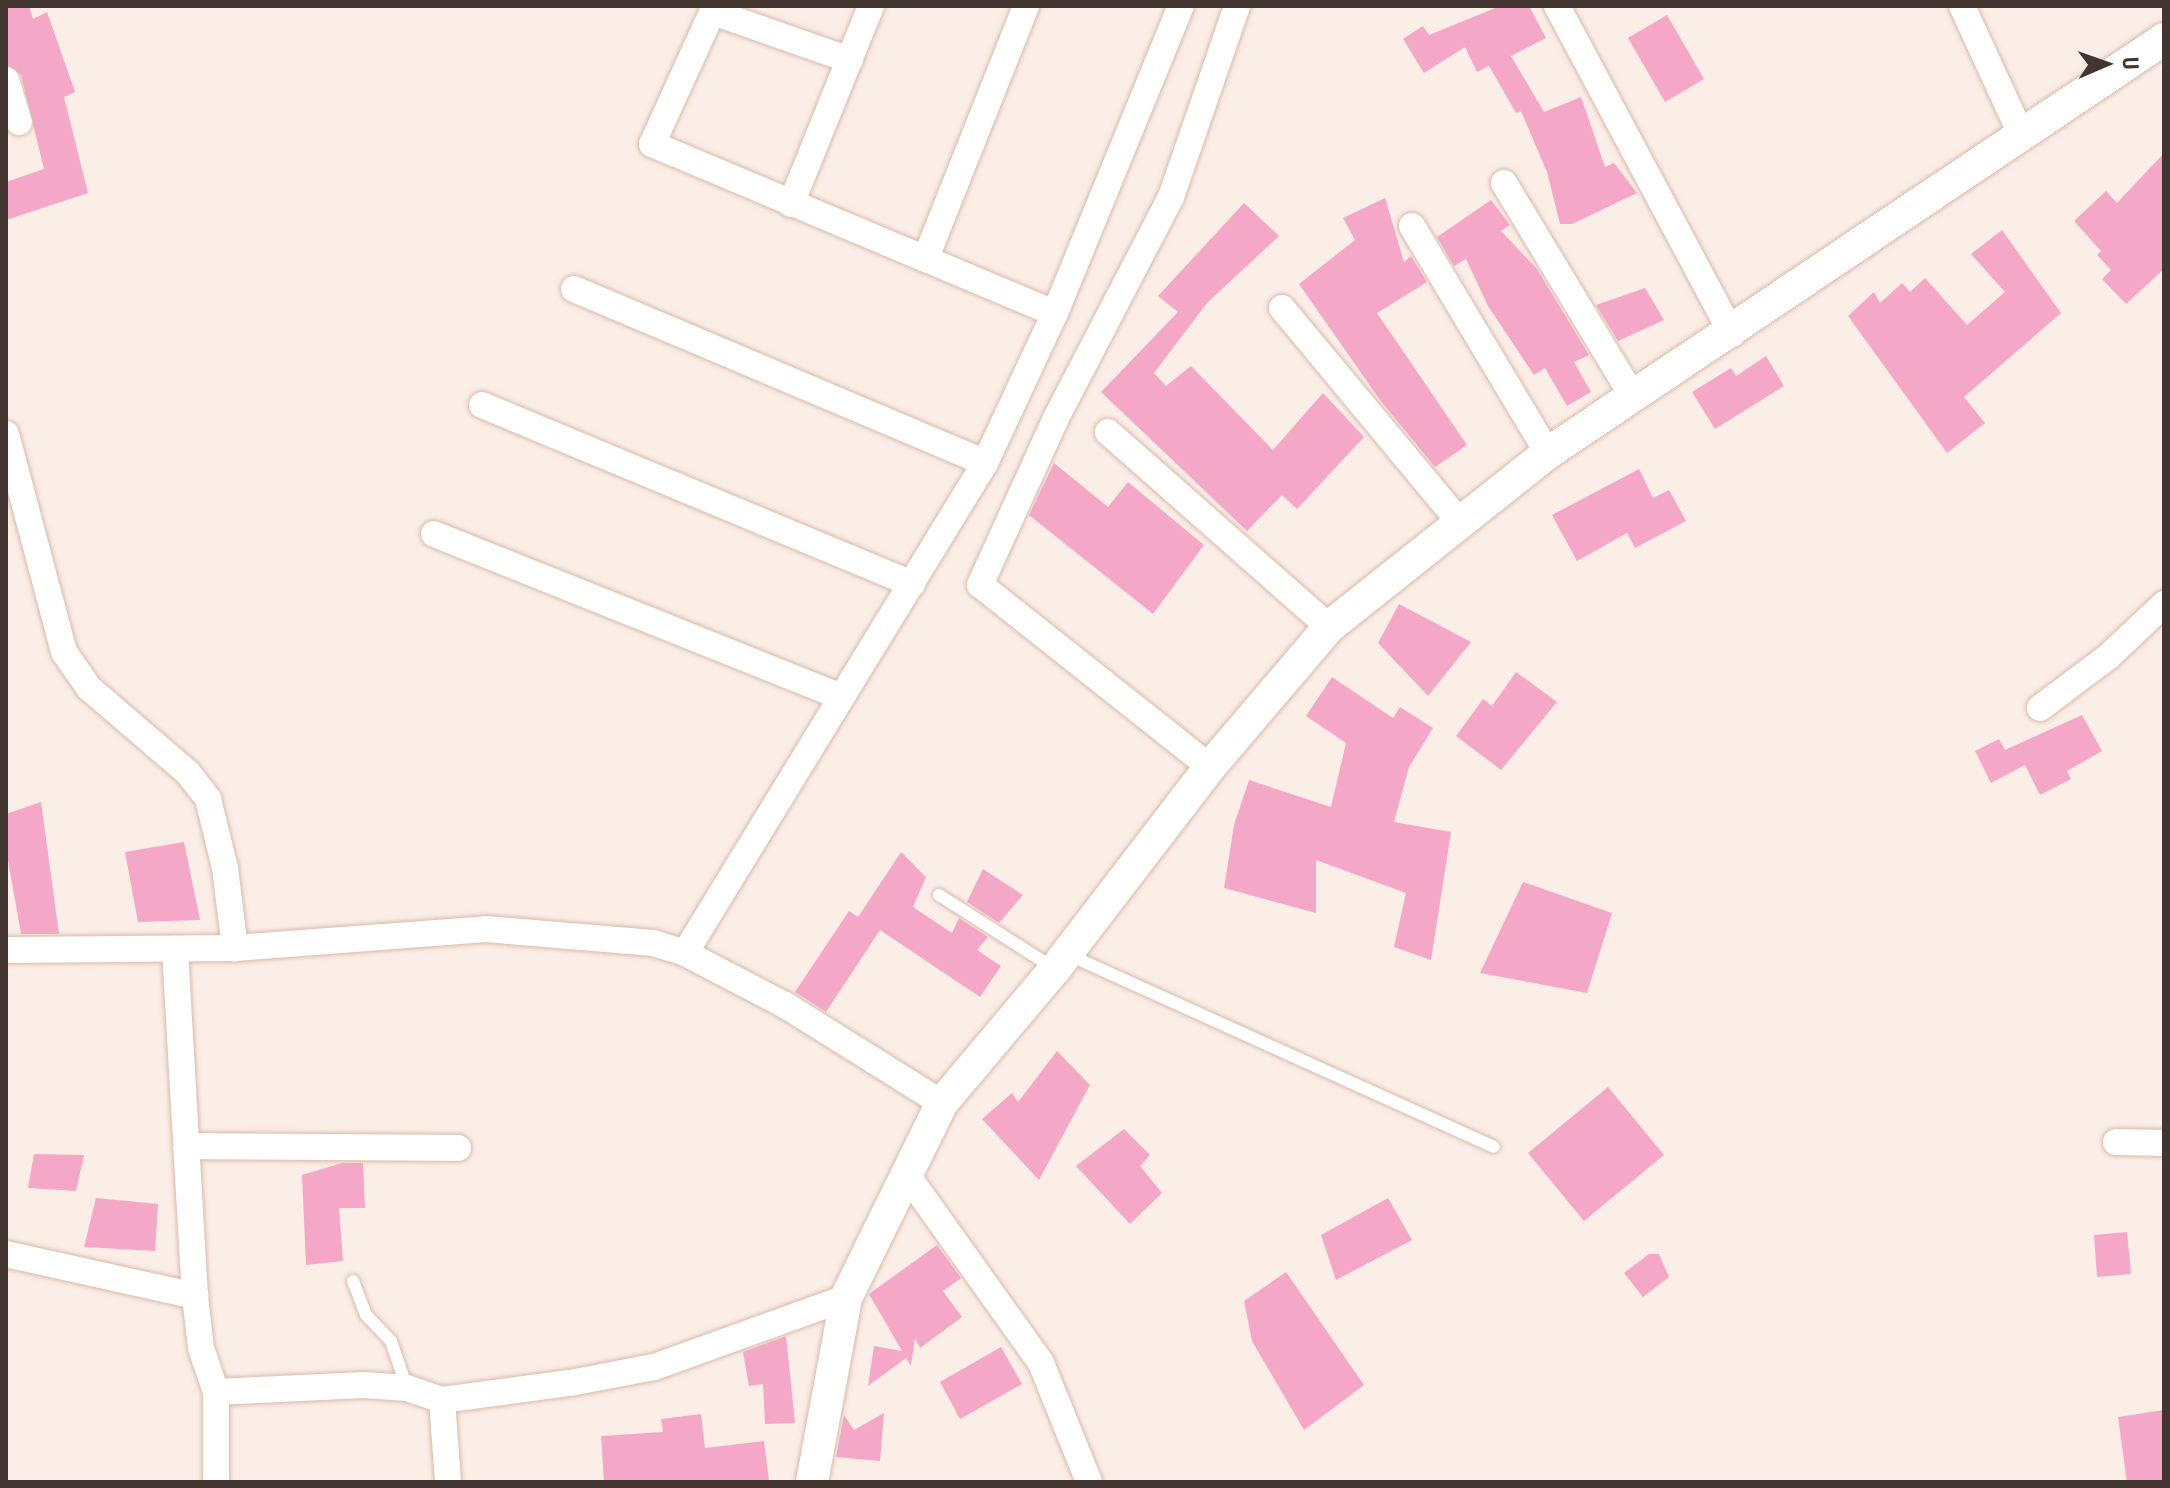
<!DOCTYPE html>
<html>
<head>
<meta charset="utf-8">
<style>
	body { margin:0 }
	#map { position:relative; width:2170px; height:1488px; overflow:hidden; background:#fbeee7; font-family:"Roboto Condensed",sans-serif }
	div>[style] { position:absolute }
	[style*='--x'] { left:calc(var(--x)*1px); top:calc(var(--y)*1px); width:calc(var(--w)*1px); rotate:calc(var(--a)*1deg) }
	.building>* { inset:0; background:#f5a7c8 }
	.roads { filter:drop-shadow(0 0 2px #d9baa9) drop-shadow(0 0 2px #d9baa9) }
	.service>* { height:12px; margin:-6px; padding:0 6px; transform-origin:6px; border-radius:6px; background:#fff }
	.minor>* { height:26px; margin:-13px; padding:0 13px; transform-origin:13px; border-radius:13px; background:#fff }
	.tertiary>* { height:32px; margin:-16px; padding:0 16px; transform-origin:16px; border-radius:16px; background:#fff }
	span { translate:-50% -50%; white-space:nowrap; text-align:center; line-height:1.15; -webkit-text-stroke:6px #fefefe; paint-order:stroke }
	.frame { position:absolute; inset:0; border:8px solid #433630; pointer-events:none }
	.north { position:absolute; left:2066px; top:24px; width:80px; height:80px; -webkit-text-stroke:6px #fefefe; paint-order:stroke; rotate:88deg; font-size:22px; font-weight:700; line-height:32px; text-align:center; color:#433630 }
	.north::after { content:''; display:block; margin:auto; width:28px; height:36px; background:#433630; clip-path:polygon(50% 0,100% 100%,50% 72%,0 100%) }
</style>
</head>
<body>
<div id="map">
	<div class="building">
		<i style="clip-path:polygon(6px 6px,29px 6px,33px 19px,47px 12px,75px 92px,64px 97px,88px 193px,6px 220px,6px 182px,44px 169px,21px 75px,6px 64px)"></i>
		<i style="clip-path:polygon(1500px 6px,1529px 6px,1546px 38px,1511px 56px,1544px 112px,1581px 97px,1605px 167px,1614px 163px,1637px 193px,1572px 224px,1560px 224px,1547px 172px,1521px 111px,1516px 113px,1489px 66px,1477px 72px,1465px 47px,1424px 73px,1403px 39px,1423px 26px,1429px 35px)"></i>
		<i style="clip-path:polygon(1667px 15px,1704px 79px,1665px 102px,1628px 38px)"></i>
		<i style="clip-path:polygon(2164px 153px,2164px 269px,2126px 304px,2102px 279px,2111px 270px,2097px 255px,2101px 251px,2074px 221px,2106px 191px,2117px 203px)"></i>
		<i style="clip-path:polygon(1385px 198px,1404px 262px,1411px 256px,1427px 282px,1377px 313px,1467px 445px,1435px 467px,1380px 400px,1299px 284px,1355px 240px,1343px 218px)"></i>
		<i style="clip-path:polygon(1491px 200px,1510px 225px,1501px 231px,1537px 269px,1589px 355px,1574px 362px,1591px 392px,1567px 406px,1545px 368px,1534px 375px,1488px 306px,1466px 259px,1454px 266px,1437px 237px)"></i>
		<i style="clip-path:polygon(1244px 203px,1279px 236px,1207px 303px,1154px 373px,1166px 386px,1191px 366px,1273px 450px,1323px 393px,1364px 437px,1297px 509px,1282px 495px,1247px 531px,1101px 392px,1178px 312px,1158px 296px)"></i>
		<i style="clip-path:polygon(2002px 230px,2061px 313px,1964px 397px,1985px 423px,1947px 453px,1848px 316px,1874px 292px,1880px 303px,1902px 283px,1910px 292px,1925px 278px,1967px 325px,2005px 292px,1971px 254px)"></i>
		<i style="clip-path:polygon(1645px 288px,1664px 320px,1618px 341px,1596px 305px)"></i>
		<i style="clip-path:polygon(1766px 356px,1784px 386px,1715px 429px,1692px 392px,1731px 368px,1736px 376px)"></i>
		<i style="clip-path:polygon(1054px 463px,1108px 507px,1128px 482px,1204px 545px,1153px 614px,1029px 515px)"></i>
		<i style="clip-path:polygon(1639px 469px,1653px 498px,1669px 490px,1686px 521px,1635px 548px,1627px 533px,1577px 561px,1552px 515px)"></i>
		<i style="clip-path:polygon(1399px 604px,1471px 642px,1428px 696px,1378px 643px)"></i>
		<i style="clip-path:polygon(1516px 672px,1557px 702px,1501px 770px,1456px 736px,1483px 699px,1492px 706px)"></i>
		<i style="clip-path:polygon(1332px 677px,1393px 718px,1400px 707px,1433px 728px,1409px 767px,1394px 822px,1451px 832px,1431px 960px,1394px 947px,1406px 893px,1316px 860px,1316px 913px,1224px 888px,1234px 825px,1249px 780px,1331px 807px,1346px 743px,1306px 716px)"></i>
		<i style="clip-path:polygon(2082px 715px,2102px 751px,2067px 771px,2071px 779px,2040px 795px,2025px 765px,1991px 783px,1975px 751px,1999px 739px,2005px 750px)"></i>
		<i style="clip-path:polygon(41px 802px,59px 934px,21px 934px,6px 849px,6px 814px)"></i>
		<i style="clip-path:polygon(184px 842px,200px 920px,138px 922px,125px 852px)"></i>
		<i style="clip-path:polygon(901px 852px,926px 877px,913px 907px,952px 933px,959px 918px,988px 937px,977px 950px,1001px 966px,980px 997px,880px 930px,826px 1012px,795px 992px,849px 911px,858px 917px)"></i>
		<i style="clip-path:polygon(983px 869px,1023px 895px,999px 923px,967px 902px)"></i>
		<i style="clip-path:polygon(1523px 882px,1612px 913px,1587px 993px,1480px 973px)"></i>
		<i style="clip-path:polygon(1057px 1051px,1090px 1085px,1039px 1180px,982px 1119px,1012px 1093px,1018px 1102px)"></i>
		<i style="clip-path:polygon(1608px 1087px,1664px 1155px,1584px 1221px,1528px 1153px)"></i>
		<i style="clip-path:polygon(1124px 1129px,1150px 1155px,1140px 1166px,1162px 1193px,1130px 1224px,1076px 1166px)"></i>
		<i style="clip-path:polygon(34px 1154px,84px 1155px,76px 1191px,28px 1188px)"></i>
		<i style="clip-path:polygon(342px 1163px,363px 1163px,365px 1208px,339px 1208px,343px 1261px,306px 1265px,302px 1175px)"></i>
		<i style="clip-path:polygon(96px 1198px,158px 1204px,155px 1251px,84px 1247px)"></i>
		<i style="clip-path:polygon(1388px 1198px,1412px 1240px,1336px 1280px,1321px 1235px)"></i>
		<i style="clip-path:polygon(2127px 1232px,2131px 1274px,2097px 1277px,2094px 1235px)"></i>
		<i style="clip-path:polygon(937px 1245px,961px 1278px,943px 1291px,962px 1317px,920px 1348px,915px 1338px,911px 1366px,906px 1358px,868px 1386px,874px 1346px,902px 1351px,869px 1294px)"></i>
		<i style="clip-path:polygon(1649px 1254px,1659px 1254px,1669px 1277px,1643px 1297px,1624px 1273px)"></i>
		<i style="clip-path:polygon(1286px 1272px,1364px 1385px,1304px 1430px,1252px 1341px,1244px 1301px)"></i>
		<i style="clip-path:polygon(786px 1336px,795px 1423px,765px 1424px,763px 1384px,749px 1386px,743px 1352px)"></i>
		<i style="clip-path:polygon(1001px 1347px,1022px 1384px,960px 1419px,940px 1382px)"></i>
		<i style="clip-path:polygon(2164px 1410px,2164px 1482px,2127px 1482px,2118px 1417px)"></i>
		<i style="clip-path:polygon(884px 1413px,880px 1461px,836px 1457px,844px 1415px,854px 1430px)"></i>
		<i style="clip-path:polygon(701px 1414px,705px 1448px,764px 1441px,769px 1481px,604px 1482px,601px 1436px,663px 1432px,661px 1419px)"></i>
	</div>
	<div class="roads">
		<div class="service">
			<i style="--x:939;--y:895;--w:138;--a:32.5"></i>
			<i style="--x:1069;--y:955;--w:466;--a:24.3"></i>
			<i style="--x:353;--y:1281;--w:36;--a:69"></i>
			<i style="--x:366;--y:1315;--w:36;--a:46"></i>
			<i style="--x:391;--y:1341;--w:50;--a:71.2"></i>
		</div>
		<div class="minor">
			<i style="--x:715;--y:6;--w:152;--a:114.5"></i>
			<i style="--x:652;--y:144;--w:437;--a:22.8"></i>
			<i style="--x:1557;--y:6;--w:372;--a:61.9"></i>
			<i style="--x:1962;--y:6;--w:141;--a:65.3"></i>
			<i style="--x:713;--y:12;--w:145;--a:19.3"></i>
			<i style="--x:6;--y:80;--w:44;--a:72.8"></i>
			<i style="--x:1504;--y:183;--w:250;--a:58.9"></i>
			<i style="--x:791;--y:204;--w:214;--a:-68"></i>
			<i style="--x:1412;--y:226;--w:265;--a:59.1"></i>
			<i style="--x:927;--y:255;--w:268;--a:-68.3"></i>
			<i style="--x:574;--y:289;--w:446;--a:22.9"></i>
			<i style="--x:1282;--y:308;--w:276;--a:50.3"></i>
			<i style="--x:482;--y:405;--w:466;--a:22.6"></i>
			<i style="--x:1108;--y:432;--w:295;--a:41.4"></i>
			<i style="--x:6;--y:434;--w:226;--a:75.1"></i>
			<i style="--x:64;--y:652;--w:44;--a:55.2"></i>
			<i style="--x:89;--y:688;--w:130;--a:40.6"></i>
			<i style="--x:188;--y:773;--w:33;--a:52"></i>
			<i style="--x:208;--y:799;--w:71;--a:76.2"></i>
			<i style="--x:225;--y:868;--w:81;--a:82.9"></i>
			<i style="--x:434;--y:534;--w:439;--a:21.8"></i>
			<i style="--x:2040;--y:708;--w:85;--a:-36.9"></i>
			<i style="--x:2108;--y:657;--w:77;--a:-43.4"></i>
			<i style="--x:1210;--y:767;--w:293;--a:-141.6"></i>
			<i style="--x:980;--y:585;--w:183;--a:-65.5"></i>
			<i style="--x:1056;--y:418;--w:249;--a:-62.5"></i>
			<i style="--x:1171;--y:197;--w:202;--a:-70.9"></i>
			<i style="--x:6;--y:950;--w:229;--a:-0.5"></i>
			<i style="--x:235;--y:948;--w:252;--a:-4.3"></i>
			<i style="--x:486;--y:929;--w:168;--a:4.8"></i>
			<i style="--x:653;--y:943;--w:34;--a:17"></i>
			<i style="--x:685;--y:953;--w:113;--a:27.5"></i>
			<i style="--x:785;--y:1005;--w:185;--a:32"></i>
			<i style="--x:175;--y:950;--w:347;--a:86.7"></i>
			<i style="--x:195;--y:1296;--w:52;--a:83.4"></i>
			<i style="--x:201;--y:1348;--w:46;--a:71.2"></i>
			<i style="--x:216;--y:1392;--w:90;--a:90"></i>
			<i style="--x:685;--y:953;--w:575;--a:-58.52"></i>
			<i style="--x:985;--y:463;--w:166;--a:-65"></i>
			<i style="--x:1055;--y:313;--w:332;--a:-67.7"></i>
			<i style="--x:2116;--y:1142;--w:48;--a:1.2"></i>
			<i style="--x:186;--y:1146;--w:272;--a:0.4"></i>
			<i style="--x:907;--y:1175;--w:231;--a:54.5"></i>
			<i style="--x:1041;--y:1363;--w:128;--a:68"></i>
			<i style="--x:6;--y:1254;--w:194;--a:12.5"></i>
			<i style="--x:216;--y:1392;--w:148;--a:-2.7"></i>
			<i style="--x:364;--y:1385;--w:43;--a:4"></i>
			<i style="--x:407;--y:1388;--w:37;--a:19"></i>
			<i style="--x:442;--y:1400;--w:129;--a:-7.6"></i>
			<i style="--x:570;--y:1383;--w:86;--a:-10.8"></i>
			<i style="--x:654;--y:1367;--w:204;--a:-19.8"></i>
			<i style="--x:442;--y:1400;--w:82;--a:85.8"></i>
		</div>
		<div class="tertiary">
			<i style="--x:812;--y:1482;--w:187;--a:-79.5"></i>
			<i style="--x:846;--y:1298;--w:217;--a:-63.8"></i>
			<i style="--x:942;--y:1103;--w:175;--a:-49.9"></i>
			<i style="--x:1055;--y:969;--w:255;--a:-52.5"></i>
			<i style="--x:1210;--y:767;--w:184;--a:-49.6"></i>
			<i style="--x:1329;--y:627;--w:280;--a:-38.5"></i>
			<i style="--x:1548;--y:453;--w:742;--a:-33.9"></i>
		</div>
	</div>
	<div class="frame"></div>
	<div class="north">U</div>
</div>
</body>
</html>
